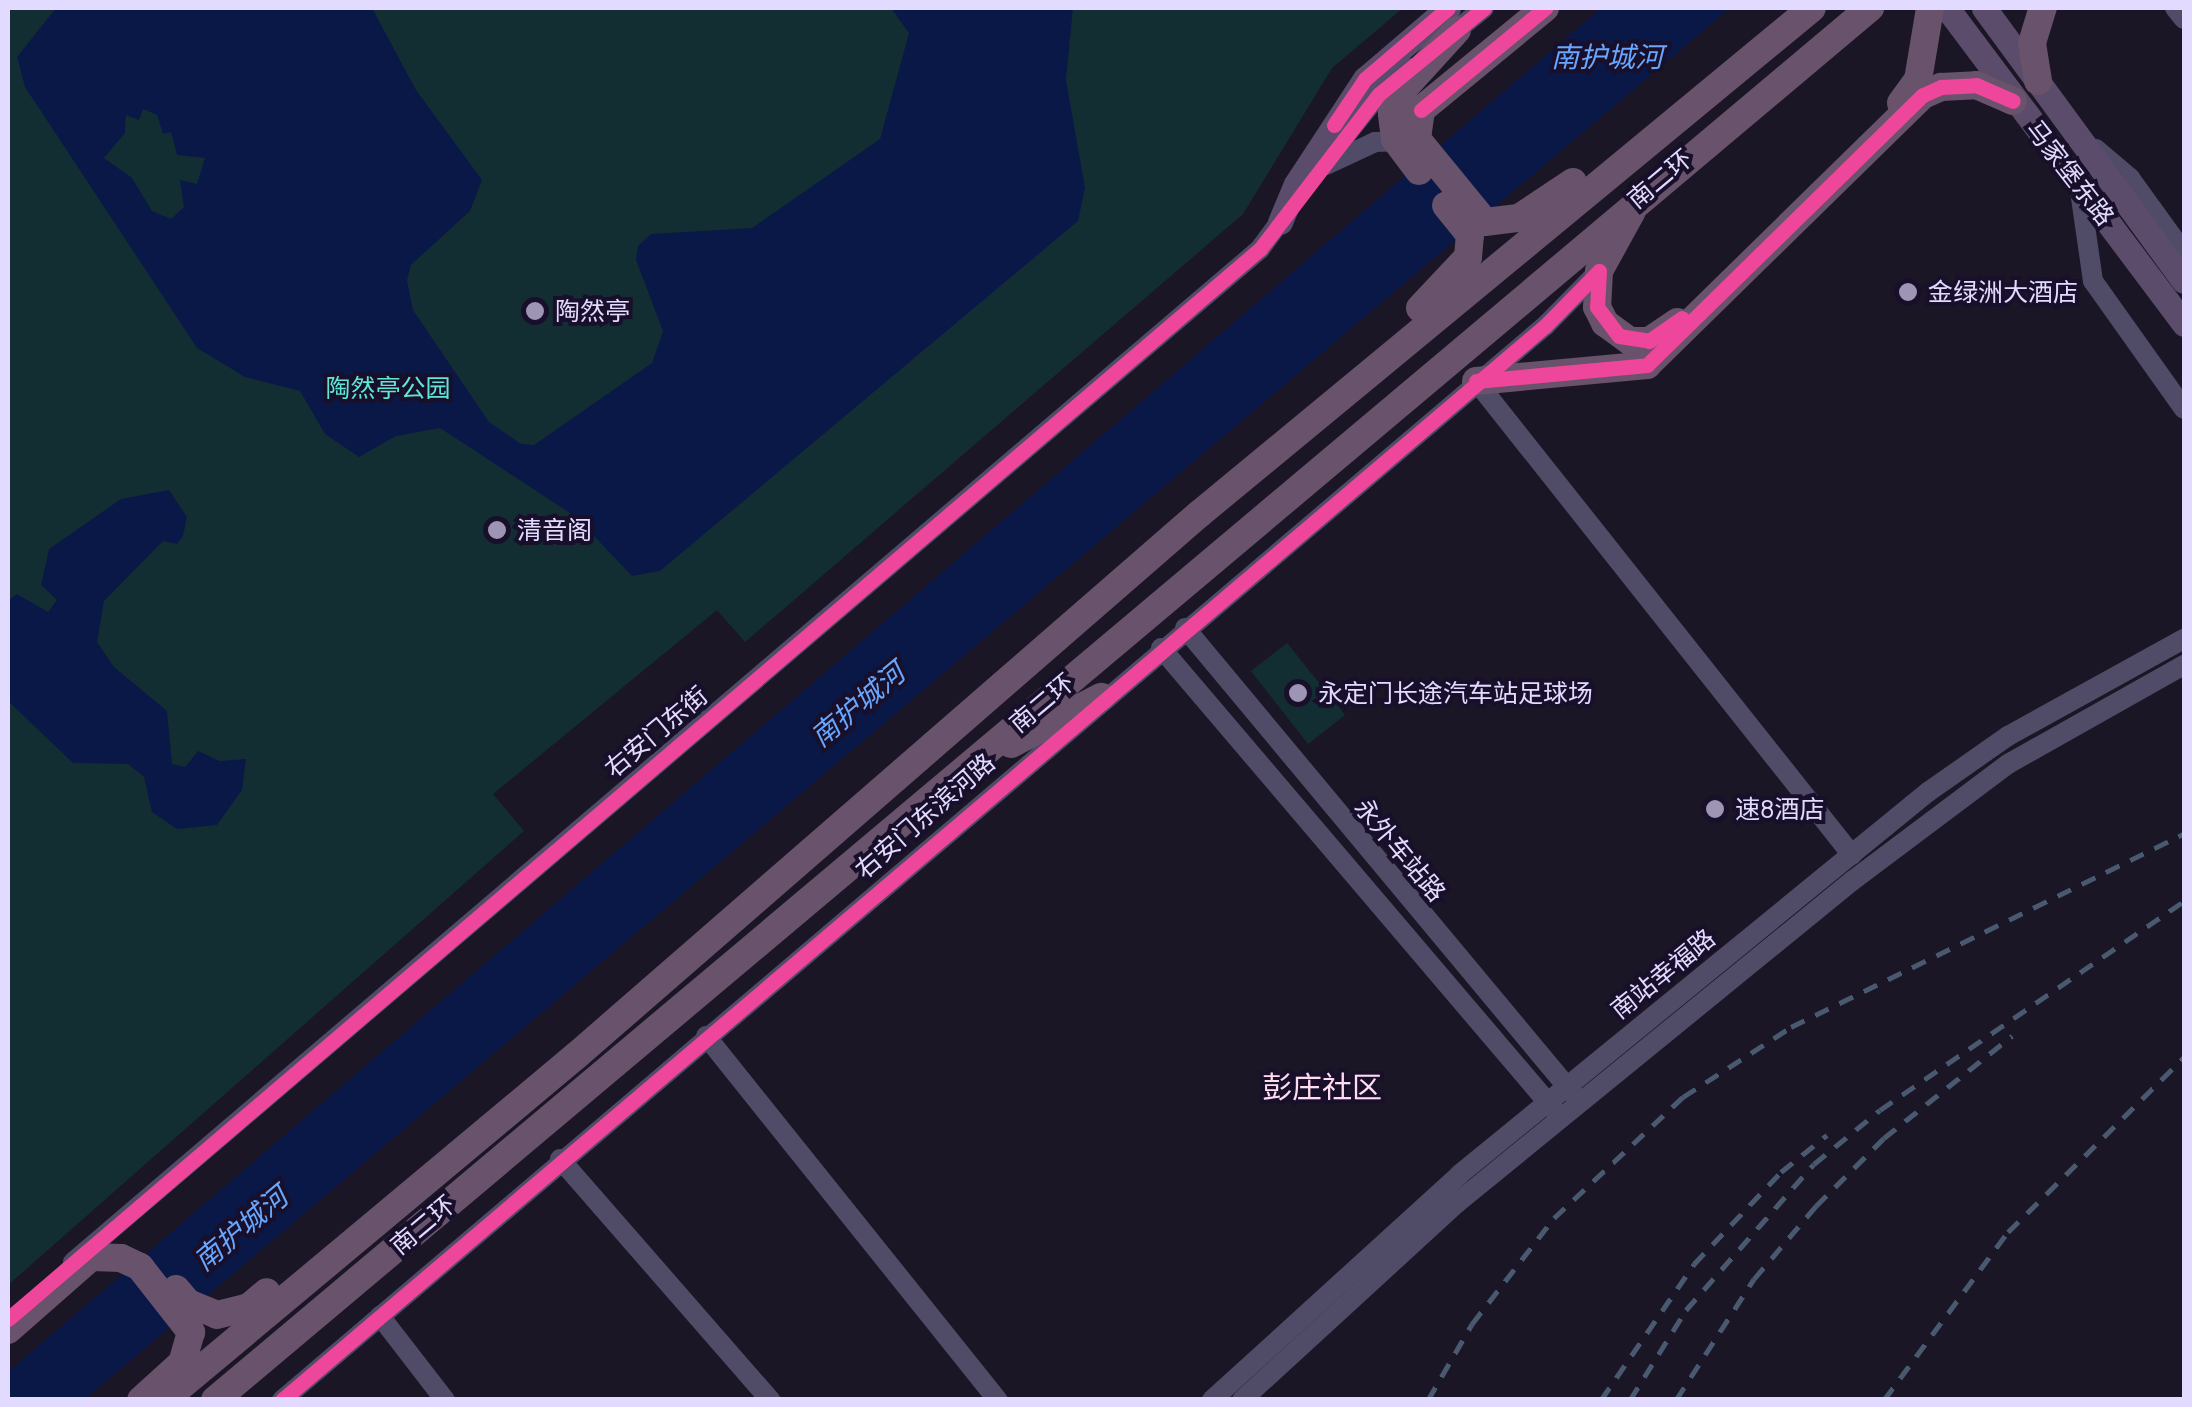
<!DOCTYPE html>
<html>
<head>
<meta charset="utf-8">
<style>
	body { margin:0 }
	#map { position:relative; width:2192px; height:1407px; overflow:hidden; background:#1b1625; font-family:Manrope,"Noto Sans SC",sans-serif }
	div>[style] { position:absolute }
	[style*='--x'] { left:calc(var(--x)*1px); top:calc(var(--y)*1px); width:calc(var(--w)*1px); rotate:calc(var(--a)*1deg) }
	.green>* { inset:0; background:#132e33 }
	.water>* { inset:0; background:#0a1848 }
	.minor>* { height:20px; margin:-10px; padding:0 10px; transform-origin:10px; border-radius:10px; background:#504b66 }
	.major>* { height:25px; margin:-12.5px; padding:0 12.5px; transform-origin:12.5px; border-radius:12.5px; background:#5a4c6a }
	.highway>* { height:28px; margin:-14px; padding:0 14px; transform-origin:14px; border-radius:14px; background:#69526b }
	.rail>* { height:5px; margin-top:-2.5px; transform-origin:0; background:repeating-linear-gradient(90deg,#495970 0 15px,transparent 0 27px) }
	.cycleway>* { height:15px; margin:-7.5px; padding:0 7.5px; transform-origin:7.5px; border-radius:7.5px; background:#ed469a }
	.dots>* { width:28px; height:28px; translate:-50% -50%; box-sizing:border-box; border:5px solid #18102b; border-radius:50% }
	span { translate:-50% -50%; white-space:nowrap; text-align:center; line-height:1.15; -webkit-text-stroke:8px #18102b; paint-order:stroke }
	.street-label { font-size:25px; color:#e3daff }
	.poi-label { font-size:25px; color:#e3daff }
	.left { translate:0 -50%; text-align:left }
	.park-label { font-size:25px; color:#5fe6d5 }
	.water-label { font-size:28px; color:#68a6ff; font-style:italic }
	.quarter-label { font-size:30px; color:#ffdcee }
	.frame { position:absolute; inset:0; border:10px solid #e3daff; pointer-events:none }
</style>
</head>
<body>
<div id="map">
	<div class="green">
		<i style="clip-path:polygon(8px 8px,1403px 8px,1332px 68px,1243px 214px,745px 642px,717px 610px,493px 794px,524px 831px,8px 1285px)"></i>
		<i style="clip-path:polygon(1287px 643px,1345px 715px,1308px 744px,1251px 671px)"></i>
	</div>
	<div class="water">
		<i style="clip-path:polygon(evenodd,56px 8px,372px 8px,416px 90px,482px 180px,470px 211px,411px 265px,407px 280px,413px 310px,489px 422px,521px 444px,534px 445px,652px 363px,663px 331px,636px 260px,638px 246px,651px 234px,752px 228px,880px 139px,909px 33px,891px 8px,1073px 8px,1066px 80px,1085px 188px,1078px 221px,660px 571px,632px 576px,576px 517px,440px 428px,396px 436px,359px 457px,325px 434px,300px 391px,245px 377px,197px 348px,25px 87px,17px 57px,56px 8px,143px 109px,157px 115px,163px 134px,171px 132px,177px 155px,205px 158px,197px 184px,180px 180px,184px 207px,171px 219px,152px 211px,132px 178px,104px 158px,125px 133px,126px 115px,139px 120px,143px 109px)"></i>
		<i style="clip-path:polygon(1601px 8px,1730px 8px,85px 1399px,8px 1399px,8px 1372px)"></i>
		<i style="clip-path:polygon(169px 490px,187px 517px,183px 536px,177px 544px,163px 541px,104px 601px,97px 642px,114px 667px,167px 711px,172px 764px,185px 767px,198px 751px,220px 761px,246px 759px,242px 790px,217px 825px,177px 829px,152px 812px,144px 777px,128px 764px,73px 763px,8px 701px,8px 600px,17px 594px,48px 612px,57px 600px,41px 585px,49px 549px,121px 499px)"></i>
	</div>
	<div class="minor">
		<i style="--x:2175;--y:8;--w:14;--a:51"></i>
		<i style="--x:1448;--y:37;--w:46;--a:-38.9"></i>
		<i style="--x:2096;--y:149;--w:45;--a:40.5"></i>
		<i style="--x:2130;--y:178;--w:92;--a:54.2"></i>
		<i style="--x:1325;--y:161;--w:86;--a:-51.1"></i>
		<i style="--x:1379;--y:94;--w:40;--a:-40"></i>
		<i style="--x:1326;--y:165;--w:54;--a:-25.1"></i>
		<i style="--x:1375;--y:142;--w:32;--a:-2"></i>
		<i style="--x:2079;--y:184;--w:98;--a:81.8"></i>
		<i style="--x:2093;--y:281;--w:157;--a:54.6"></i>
		<i style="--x:1476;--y:381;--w:605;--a:51.58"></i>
		<i style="--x:1185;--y:628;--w:608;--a:50.21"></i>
		<i style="--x:1161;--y:648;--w:608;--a:49.6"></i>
		<i style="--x:706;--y:1036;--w:467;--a:51.3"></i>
		<i style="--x:560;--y:1159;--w:320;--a:48.9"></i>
		<i style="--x:73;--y:1262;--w:1560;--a:-40.48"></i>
		<i style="--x:1260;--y:249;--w:46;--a:-53.9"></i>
		<i style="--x:380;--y:1316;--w:106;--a:52.3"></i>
		<i style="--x:282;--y:1400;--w:1658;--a:-40.38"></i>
		<i style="--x:1545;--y:326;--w:77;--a:-45.5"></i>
		<i style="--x:1212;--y:1400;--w:336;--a:-42.3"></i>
		<i style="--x:1460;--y:1174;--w:604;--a:-39.22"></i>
		<i style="--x:1928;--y:792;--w:98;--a:-35"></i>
		<i style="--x:2008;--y:736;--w:201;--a:-28.9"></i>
		<i style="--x:1242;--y:1400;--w:292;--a:-42.5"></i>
		<i style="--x:1457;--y:1203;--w:510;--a:-39.19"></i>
		<i style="--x:1852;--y:881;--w:195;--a:-36.9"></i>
		<i style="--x:2008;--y:764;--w:202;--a:-29.4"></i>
	</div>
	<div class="major">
		<i style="--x:1947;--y:8;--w:395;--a:53.1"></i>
		<i style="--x:1984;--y:8;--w:338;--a:53.8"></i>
		<i style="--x:1280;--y:222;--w:41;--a:-67.2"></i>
		<i style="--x:1296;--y:184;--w:126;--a:-56.7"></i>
		<i style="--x:1365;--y:79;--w:109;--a:-40.5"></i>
	</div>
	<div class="highway">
		<i style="--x:1545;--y:8;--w:161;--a:140.6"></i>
		<i style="--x:1421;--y:110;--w:29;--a:98"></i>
		<i style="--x:1417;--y:139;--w:107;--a:50.7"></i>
		<i style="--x:1485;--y:222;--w:34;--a:-7"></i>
		<i style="--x:1519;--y:218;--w:65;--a:-33.7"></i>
		<i style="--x:2038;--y:81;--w:38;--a:-99"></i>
		<i style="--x:2032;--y:43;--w:37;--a:-73"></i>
		<i style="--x:1901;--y:103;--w:29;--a:-54"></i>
		<i style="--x:1918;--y:80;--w:73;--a:-80.5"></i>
		<i style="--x:1419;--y:171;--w:40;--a:-127"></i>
		<i style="--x:1395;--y:139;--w:26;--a:-97"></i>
		<i style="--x:1392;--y:113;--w:29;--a:-63"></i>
		<i style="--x:1405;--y:87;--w:77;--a:-47.6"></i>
		<i style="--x:1632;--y:211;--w:68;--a:118.8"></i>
		<i style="--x:1599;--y:271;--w:36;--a:93"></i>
		<i style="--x:1597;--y:307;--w:18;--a:63"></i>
		<i style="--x:1605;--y:323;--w:31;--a:36"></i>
		<i style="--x:1630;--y:341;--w:19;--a:0"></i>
		<i style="--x:1649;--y:341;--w:34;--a:-34"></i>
		<i style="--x:1420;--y:308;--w:70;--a:-46.7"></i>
		<i style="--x:1468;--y:257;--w:22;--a:-85"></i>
		<i style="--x:1470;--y:235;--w:38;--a:-129"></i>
		<i style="--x:1476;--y:381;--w:172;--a:-5.3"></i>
		<i style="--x:1647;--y:365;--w:386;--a:-44.4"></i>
		<i style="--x:1923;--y:95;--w:20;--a:-24"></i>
		<i style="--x:1941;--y:87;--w:35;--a:-3"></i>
		<i style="--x:1976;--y:85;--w:40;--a:23.4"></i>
		<i style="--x:1011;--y:744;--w:102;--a:-27.6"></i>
		<i style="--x:176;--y:1289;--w:18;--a:49"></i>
		<i style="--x:188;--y:1303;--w:31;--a:22"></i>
		<i style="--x:217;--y:1315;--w:33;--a:-14"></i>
		<i style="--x:249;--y:1307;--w:23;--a:-40"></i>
		<i style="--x:8;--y:1330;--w:111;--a:-41.3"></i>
		<i style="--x:91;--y:1257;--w:30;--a:2"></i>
		<i style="--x:121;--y:1258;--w:21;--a:25"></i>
		<i style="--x:140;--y:1267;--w:83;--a:51.9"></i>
		<i style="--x:191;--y:1332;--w:32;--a:106"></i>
		<i style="--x:182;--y:1363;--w:55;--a:137.9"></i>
		<i style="--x:164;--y:1400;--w:538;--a:-39.87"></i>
		<i style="--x:577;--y:1055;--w:823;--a:-41.01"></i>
		<i style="--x:1198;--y:515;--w:796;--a:-39.55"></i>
		<i style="--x:215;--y:1400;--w:2163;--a:-40.07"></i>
	</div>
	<div class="rail">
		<i style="--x:1428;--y:1400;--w:88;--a:-59.9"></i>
		<i style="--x:1472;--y:1324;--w:134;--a:-52.3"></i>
		<i style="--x:1554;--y:1218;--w:177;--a:-43.2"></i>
		<i style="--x:1683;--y:1097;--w:129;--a:-32.9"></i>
		<i style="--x:1791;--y:1027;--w:438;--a:-26.2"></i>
		<i style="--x:1601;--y:1400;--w:165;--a:-55.6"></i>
		<i style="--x:1694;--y:1264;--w:127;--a:-46.6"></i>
		<i style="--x:1781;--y:1172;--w:59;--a:-38.8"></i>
		<i style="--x:1630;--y:1400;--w:106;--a:-58.1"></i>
		<i style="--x:1686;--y:1310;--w:194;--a:-48.8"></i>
		<i style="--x:1814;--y:1164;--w:85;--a:-39.3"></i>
		<i style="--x:1880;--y:1110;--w:369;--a:-34.5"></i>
		<i style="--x:1676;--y:1400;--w:144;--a:-57.2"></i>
		<i style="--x:1754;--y:1279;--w:96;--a:-49.7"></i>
		<i style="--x:1816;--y:1206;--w:96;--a:-45"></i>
		<i style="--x:1884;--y:1138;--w:164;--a:-38.6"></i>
		<i style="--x:1884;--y:1400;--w:209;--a:-53.6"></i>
		<i style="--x:2008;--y:1232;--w:248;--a:-44.8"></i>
	</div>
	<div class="cycleway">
		<i style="--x:1421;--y:110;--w:161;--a:-39.4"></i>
		<i style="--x:1334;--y:125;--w:55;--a:-56"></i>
		<i style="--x:1365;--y:79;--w:109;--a:-40.5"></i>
		<i style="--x:1599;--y:271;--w:36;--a:93"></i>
		<i style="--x:1597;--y:307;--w:36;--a:53"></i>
		<i style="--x:1619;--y:336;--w:30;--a:9"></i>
		<i style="--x:1649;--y:341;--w:40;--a:-34.9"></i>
		<i style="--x:1476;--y:381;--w:172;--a:-5.3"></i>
		<i style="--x:1647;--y:365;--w:386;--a:-44.4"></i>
		<i style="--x:1923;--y:95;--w:20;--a:-24"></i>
		<i style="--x:1941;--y:87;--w:35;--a:-3"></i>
		<i style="--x:1976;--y:85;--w:40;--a:23.4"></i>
		<i style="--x:8;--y:1319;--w:1647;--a:-40.52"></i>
		<i style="--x:1260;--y:249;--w:195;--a:-52.5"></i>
		<i style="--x:1379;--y:94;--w:136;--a:-39.3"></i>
		<i style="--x:282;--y:1400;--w:1658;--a:-40.38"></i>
		<i style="--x:1545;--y:326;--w:77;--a:-45.5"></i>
	</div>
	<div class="dots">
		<i style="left:1908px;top:292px;background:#9d95b3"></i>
		<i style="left:535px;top:311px;background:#9d95b3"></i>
		<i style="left:497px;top:530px;background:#9d95b3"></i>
		<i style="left:1298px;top:693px;background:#9d95b3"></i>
		<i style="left:1715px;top:809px;background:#9d95b3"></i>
	</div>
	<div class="street-label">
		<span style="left:2070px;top:173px;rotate:52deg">马家堡东路</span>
		<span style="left:1660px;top:179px;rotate:-40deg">南二环</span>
		<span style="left:1042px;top:703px;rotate:-40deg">南二环</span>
		<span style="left:656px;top:732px;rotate:-40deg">右安门东街</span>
		<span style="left:925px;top:816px;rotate:-41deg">右安门东滨河路</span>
		<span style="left:1400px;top:850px;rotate:50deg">永外车站路</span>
		<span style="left:1663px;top:974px;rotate:-39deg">南站幸福路</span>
		<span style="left:423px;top:1225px;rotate:-40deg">南二环</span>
	</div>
	<div class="poi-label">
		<span class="left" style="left:1928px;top:292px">金绿洲大酒店</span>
		<span class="left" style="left:555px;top:311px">陶然亭</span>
		<span class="left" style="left:517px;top:530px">清音阁</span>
		<span class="left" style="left:1318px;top:693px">永定门长途汽车站足球场</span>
		<span class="left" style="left:1735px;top:809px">速8酒店</span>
	</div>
	<div class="park-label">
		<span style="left:388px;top:388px">陶然亭公园</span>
	</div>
	<div class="water-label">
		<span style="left:1607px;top:56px">南护城河</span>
		<span style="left:857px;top:704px;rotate:-40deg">南护城河</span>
		<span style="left:240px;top:1228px;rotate:-40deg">南护城河</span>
	</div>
	<div class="quarter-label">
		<span style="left:1322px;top:1087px">彭庄社区</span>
	</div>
	<div class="frame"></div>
</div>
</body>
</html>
